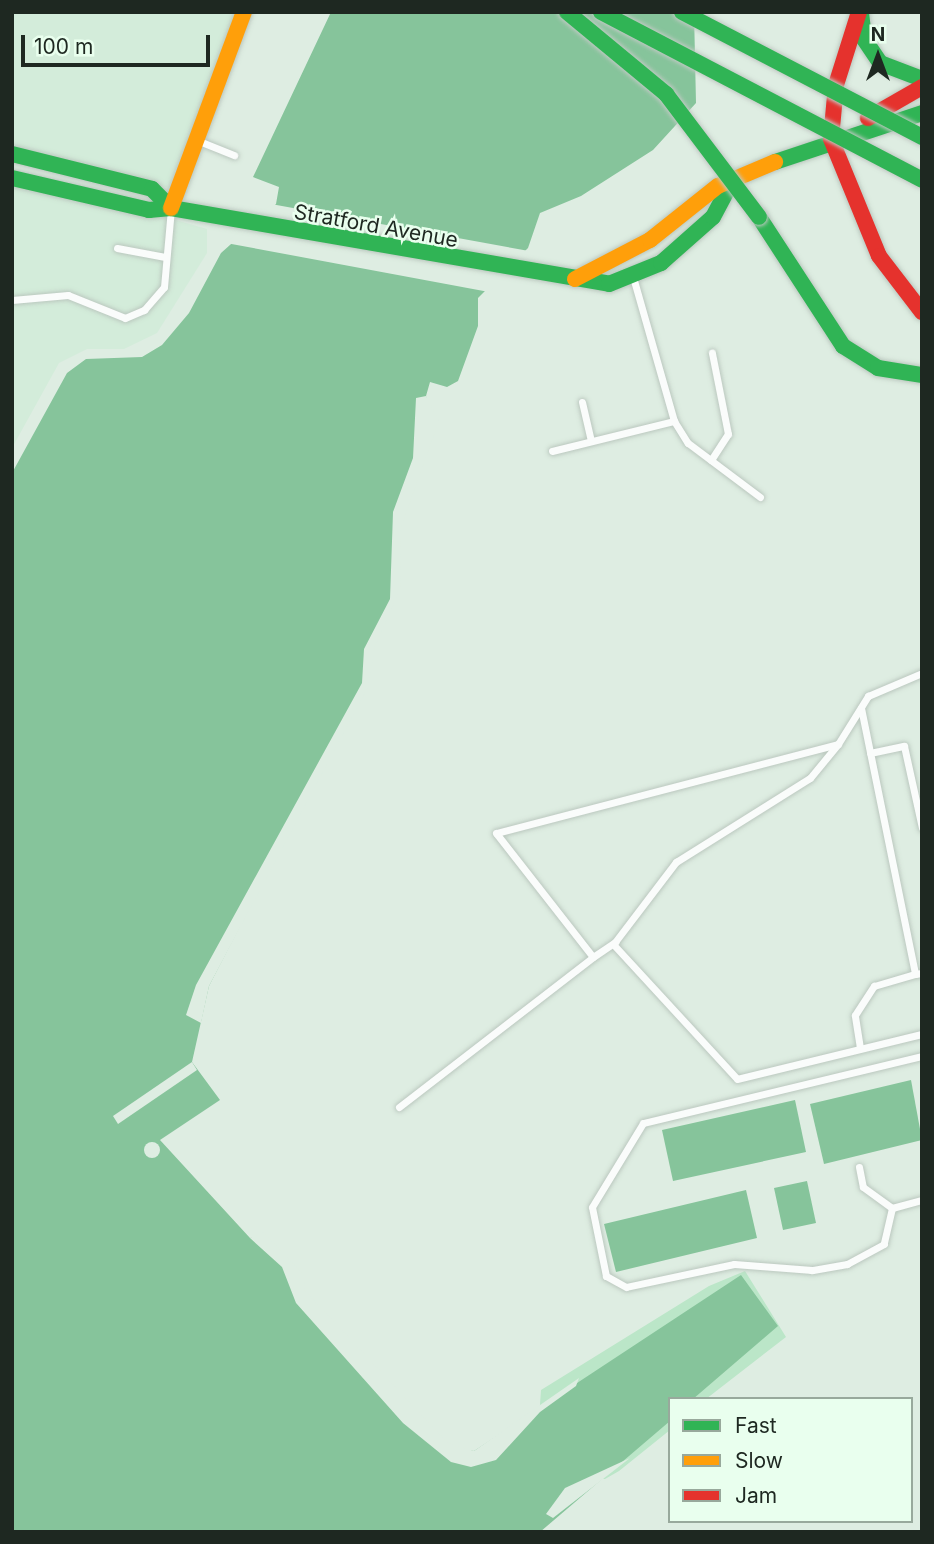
<!DOCTYPE html>
<html>
<head>
<meta charset="utf-8">
<style>
	body { margin:0 }
	#map { position:relative; width:934px; height:1544px; overflow:hidden; background:#deede2; font-family:Inter,sans-serif }
	div>[style] { position:absolute }
	[style*='--x'] { left:calc(var(--x)*1px); top:calc(var(--y)*1px); width:calc(var(--w)*1px); rotate:calc(var(--a)*1deg) }
	.built>* { inset:0; background:#d3ecda }
	.green>* { inset:0; background:#bbe6c8 }
	.water>* { inset:0; background:#86c49b }
	.pier>* { inset:0; background:#deede2 }
	.round { border-radius:50% }
	.roads { filter:drop-shadow(0 0 2px #bbc8bf) drop-shadow(0 0 2px #bbc8bf) }
	.lane>* { height:7px; margin:-3.5px; padding:0 3.5px; transform-origin:3.5px; border-radius:3.5px; background:#fafcfb }
	.fast>* { height:16px; margin:-8px; padding:0 8px; transform-origin:8px; border-radius:8px; background:#30b455 }
	.slow>* { height:16px; margin:-8px; padding:0 8px; transform-origin:8px; border-radius:8px; background:#ff9f0a }
	.jam>* { height:16px; margin:-8px; padding:0 8px; transform-origin:8px; border-radius:8px; background:#e5322d }
	.bridges { filter:drop-shadow(0 0 2px #c2c9c4) drop-shadow(0 0 2px #c2c9c4) }
	.fast-bridge>* { height:16px; margin:-8px; padding:0 8px; transform-origin:8px; border-radius:8px; background:#30b455 }
	span { translate:-50% -50%; white-space:nowrap; text-align:center; line-height:1.15; -webkit-text-stroke:5px #e9ffee; paint-order:stroke }
	.street-label { font-size:21px; color:#1e2821 }
	.frame { position:absolute; inset:0; border:14px solid #1e2821; pointer-events:none }
	.legend { position:absolute; left:668px; top:1397px; width:245px; height:126px; box-sizing:border-box; background:#e9ffee; border:2px solid #98a99c; margin:0; padding:9px 12px; list-style:none; font-size:21px; color:#1e2821 }
	.legend li { display:flex; align-items:center; gap:14px; height:35px }
	.legend b { width:35px; border:2px solid #98a99c }
	.north { position:absolute; left:843px; top:21px; width:70px; height:70px; -webkit-text-stroke:5px #e9ffee; paint-order:stroke; rotate:0deg; font-size:19px; font-weight:700; line-height:28px; text-align:center; color:#1e2821 }
	.north::after { content:''; display:block; margin:auto; width:24px; height:32px; background:#1e2821; clip-path:polygon(50% 0,100% 100%,50% 72%,0 100%) }
	.scale { position:absolute; left:21px; top:35px; width:189px; height:32px; box-sizing:border-box; border:4px solid #1e2821; border-top:0; padding-left:9px; font-size:21px; line-height:24px; white-space:nowrap; color:#1e2821; -webkit-text-stroke:5px #e9ffee; paint-order:stroke }
</style>
</head>
<body>
<div id="map">
	<div class="built">
		<i style="clip-path:polygon(12px 12px,238px 12px,169px 188px,12px 146px)"></i>
		<i style="clip-path:polygon(12px 173px,207px 229px,207px 253px,157px 333px,124px 349px,87px 349px,59px 363px,12px 448px)"></i>
	</div>
	<div class="green">
		<i style="clip-path:polygon(745px 1271px,786px 1337px,706px 1399px,670px 1399px,670px 1430px,619px 1471px,605px 1479px,582px 1479px,539px 1418px,541px 1390px,709px 1286px)"></i>
	</div>
	<div class="water">
		<i style="clip-path:polygon(331px 12px,694px 12px,696px 103px,653px 150px,581px 196px,540px 213px,528px 248px,478px 298px,478px 326px,458px 381px,447px 387px,430px 382px,426px 396px,433px 428px,398px 527px,397px 589px,372px 645px,365px 685px,209px 986px,192px 1062px,220px 1100px,160px 1140px,250px 1238px,262px 1236px,301px 1293px,446px 1446px,474px 1451px,741px 1275px,778px 1326px,693px 1399px,670px 1399px,670px 1421px,540px 1532px,12px 1532px,12px 473px,67px 373px,86px 359px,142px 357px,162px 345px,189px 313px,221px 253px,276px 204px,279px 187px,253px 177px)"></i>
		<i style="clip-path:polygon(911px 1080px,922px 1140px,824px 1164px,810px 1104px)"></i>
		<i style="clip-path:polygon(795px 1100px,806px 1152px,673px 1181px,662px 1130px)"></i>
		<i style="clip-path:polygon(807px 1181px,816px 1223px,783px 1230px,774px 1188px)"></i>
		<i style="clip-path:polygon(746px 1190px,757px 1238px,616px 1272px,604px 1224px)"></i>
	</div>
	<div class="pier">
		<i style="clip-path:polygon(271px 204px,529px 251px,489px 292px,226px 243px)"></i>
		<i style="clip-path:polygon(426px 396px,439px 421px,401px 527px,400px 590px,375px 646px,368px 687px,209px 986px,201px 1023px,186px 1015px,196px 985px,362px 683px,364px 649px,390px 599px,393px 512px,413px 458px,416px 398px)"></i>
		<i style="clip-path:polygon(192px 1062px,197px 1070px,118px 1124px,113px 1116px)"></i>
		<i class="round" style="left:144px;top:1142px;width:16px;height:16px"></i>
		<i style="clip-path:polygon(263px 1232px,304px 1275px,305px 1291px,448px 1443px,474px 1451px,579px 1378px,576px 1386px,540px 1412px,496px 1460px,471px 1467px,451px 1462px,403px 1423px,296px 1303px,282px 1267px,250px 1238px)"></i>
		<i style="clip-path:polygon(630px 1458px,553px 1518px,546px 1514px,565px 1488px)"></i>
	</div>
	<div class="roads">
		<div class="lane">
			<i style="--x:199;--y:141;--w:38;--a:22"></i>
			<i style="--x:117;--y:248;--w:49;--a:10.6"></i>
			<i style="--x:633;--y:277;--w:150;--a:74.1"></i>
			<i style="--x:674;--y:421;--w:26;--a:58"></i>
			<i style="--x:688;--y:443;--w:90;--a:36.9"></i>
			<i style="--x:12;--y:300;--w:56;--a:-5.1"></i>
			<i style="--x:68;--y:295;--w:61;--a:22"></i>
			<i style="--x:125;--y:318;--w:21;--a:-23"></i>
			<i style="--x:144;--y:310;--w:30;--a:-49"></i>
			<i style="--x:164;--y:287;--w:78;--a:-84.9"></i>
			<i style="--x:582;--y:402;--w:40;--a:77"></i>
			<i style="--x:552;--y:451;--w:126;--a:-13.8"></i>
			<i style="--x:711;--y:460;--w:31;--a:-57"></i>
			<i style="--x:728;--y:434;--w:83;--a:-101.2"></i>
			<i style="--x:861;--y:708;--w:271;--a:78.5"></i>
			<i style="--x:915;--y:974;--w:7;--a:-8"></i>
			<i style="--x:838;--y:744;--w:353;--a:165.4"></i>
			<i style="--x:496;--y:833;--w:157;--a:52"></i>
			<i style="--x:593;--y:957;--w:27;--a:-34"></i>
			<i style="--x:615;--y:942;--w:101;--a:-52.7"></i>
			<i style="--x:676;--y:862;--w:158;--a:-32.1"></i>
			<i style="--x:810;--y:778;--w:44;--a:-50.5"></i>
			<i style="--x:838;--y:744;--w:57;--a:-58"></i>
			<i style="--x:868;--y:696;--w:59;--a:-23.1"></i>
			<i style="--x:870;--y:753;--w:35;--a:-12"></i>
			<i style="--x:904;--y:746;--w:84;--a:77.6"></i>
			<i style="--x:613;--y:944;--w:183;--a:47.4"></i>
			<i style="--x:737;--y:1079;--w:190;--a:-13.7"></i>
			<i style="--x:860;--y:1048;--w:33;--a:-99"></i>
			<i style="--x:855;--y:1015;--w:35;--a:-57"></i>
			<i style="--x:874;--y:986;--w:43;--a:-16.3"></i>
			<i style="--x:399;--y:1107;--w:245;--a:-37.7"></i>
			<i style="--x:859;--y:1167;--w:20;--a:79"></i>
			<i style="--x:863;--y:1187;--w:36;--a:36"></i>
			<i style="--x:892;--y:1208;--w:37;--a:103"></i>
			<i style="--x:884;--y:1244;--w:42;--a:151.6"></i>
			<i style="--x:847;--y:1264;--w:36;--a:170"></i>
			<i style="--x:812;--y:1270;--w:78;--a:-175.6"></i>
			<i style="--x:734;--y:1264;--w:110;--a:168"></i>
			<i style="--x:626;--y:1287;--w:23;--a:-151"></i>
			<i style="--x:606;--y:1276;--w:70;--a:-101.5"></i>
			<i style="--x:592;--y:1207;--w:98;--a:-58.7"></i>
			<i style="--x:643;--y:1123;--w:287;--a:-13.5"></i>
			<i style="--x:892;--y:1208;--w:31;--a:-15"></i>
		</div>
		<div class="fast">
			<i style="--x:861;--y:13;--w:26;--a:83"></i>
			<i style="--x:864;--y:39;--w:29;--a:56"></i>
			<i style="--x:880;--y:63;--w:45;--a:20.9"></i>
			<i style="--x:12;--y:154;--w:144;--a:14"></i>
			<i style="--x:152;--y:189;--w:27;--a:45"></i>
			<i style="--x:775;--y:162;--w:155;--a:-18.4"></i>
			<i style="--x:12;--y:178;--w:141;--a:13.1"></i>
			<i style="--x:149;--y:210;--w:22;--a:-5"></i>
			<i style="--x:171;--y:208;--w:445;--a:9.8"></i>
			<i style="--x:609;--y:284;--w:56;--a:-22"></i>
			<i style="--x:661;--y:263;--w:69;--a:-41.5"></i>
			<i style="--x:713;--y:217;--w:36;--a:-62"></i>
			<i style="--x:759;--y:217;--w:154;--a:56.9"></i>
			<i style="--x:843;--y:346;--w:41;--a:32.2"></i>
			<i style="--x:878;--y:368;--w:45;--a:9"></i>
		</div>
		<div class="slow">
			<i style="--x:171;--y:208;--w:209;--a:-69.6"></i>
			<i style="--x:575;--y:279;--w:85;--a:-27.5"></i>
			<i style="--x:650;--y:240;--w:87;--a:-38.5"></i>
			<i style="--x:718;--y:186;--w:62;--a:-22.8"></i>
		</div>
		<div class="jam">
			<i style="--x:859;--y:12;--w:77;--a:107.5"></i>
			<i style="--x:836;--y:85;--w:54;--a:95.3"></i>
			<i style="--x:831;--y:139;--w:126;--a:67.7"></i>
			<i style="--x:879;--y:256;--w:71;--a:52.5"></i>
			<i style="--x:868;--y:118;--w:62;--a:-29.9"></i>
		</div>
	</div>
	<div class="bridges">
		<div class="fast-bridge">
			<i style="--x:567;--y:12;--w:129;--a:39.6"></i>
			<i style="--x:666;--y:94;--w:154;--a:52.9"></i>
			<i style="--x:601;--y:12;--w:362;--a:27.6"></i>
			<i style="--x:682;--y:12;--w:271;--a:27.5"></i>
		</div>
	</div>
	<div class="street-label">
		<span style="left:376px;top:226px;rotate:10deg">Stratford Avenue</span>
	</div>
	<div class="frame"></div>
	<ul class="legend">
	<li><b style="height:9px;background:#30b455"></b>Fast</li>
	<li><b style="height:9px;background:#ff9f0a"></b>Slow</li>
	<li><b style="height:9px;background:#e5322d"></b>Jam</li>
	</ul>
	<div class="north">N</div>
	<div class="scale">100 m</div>
</div>
</body>
</html>
